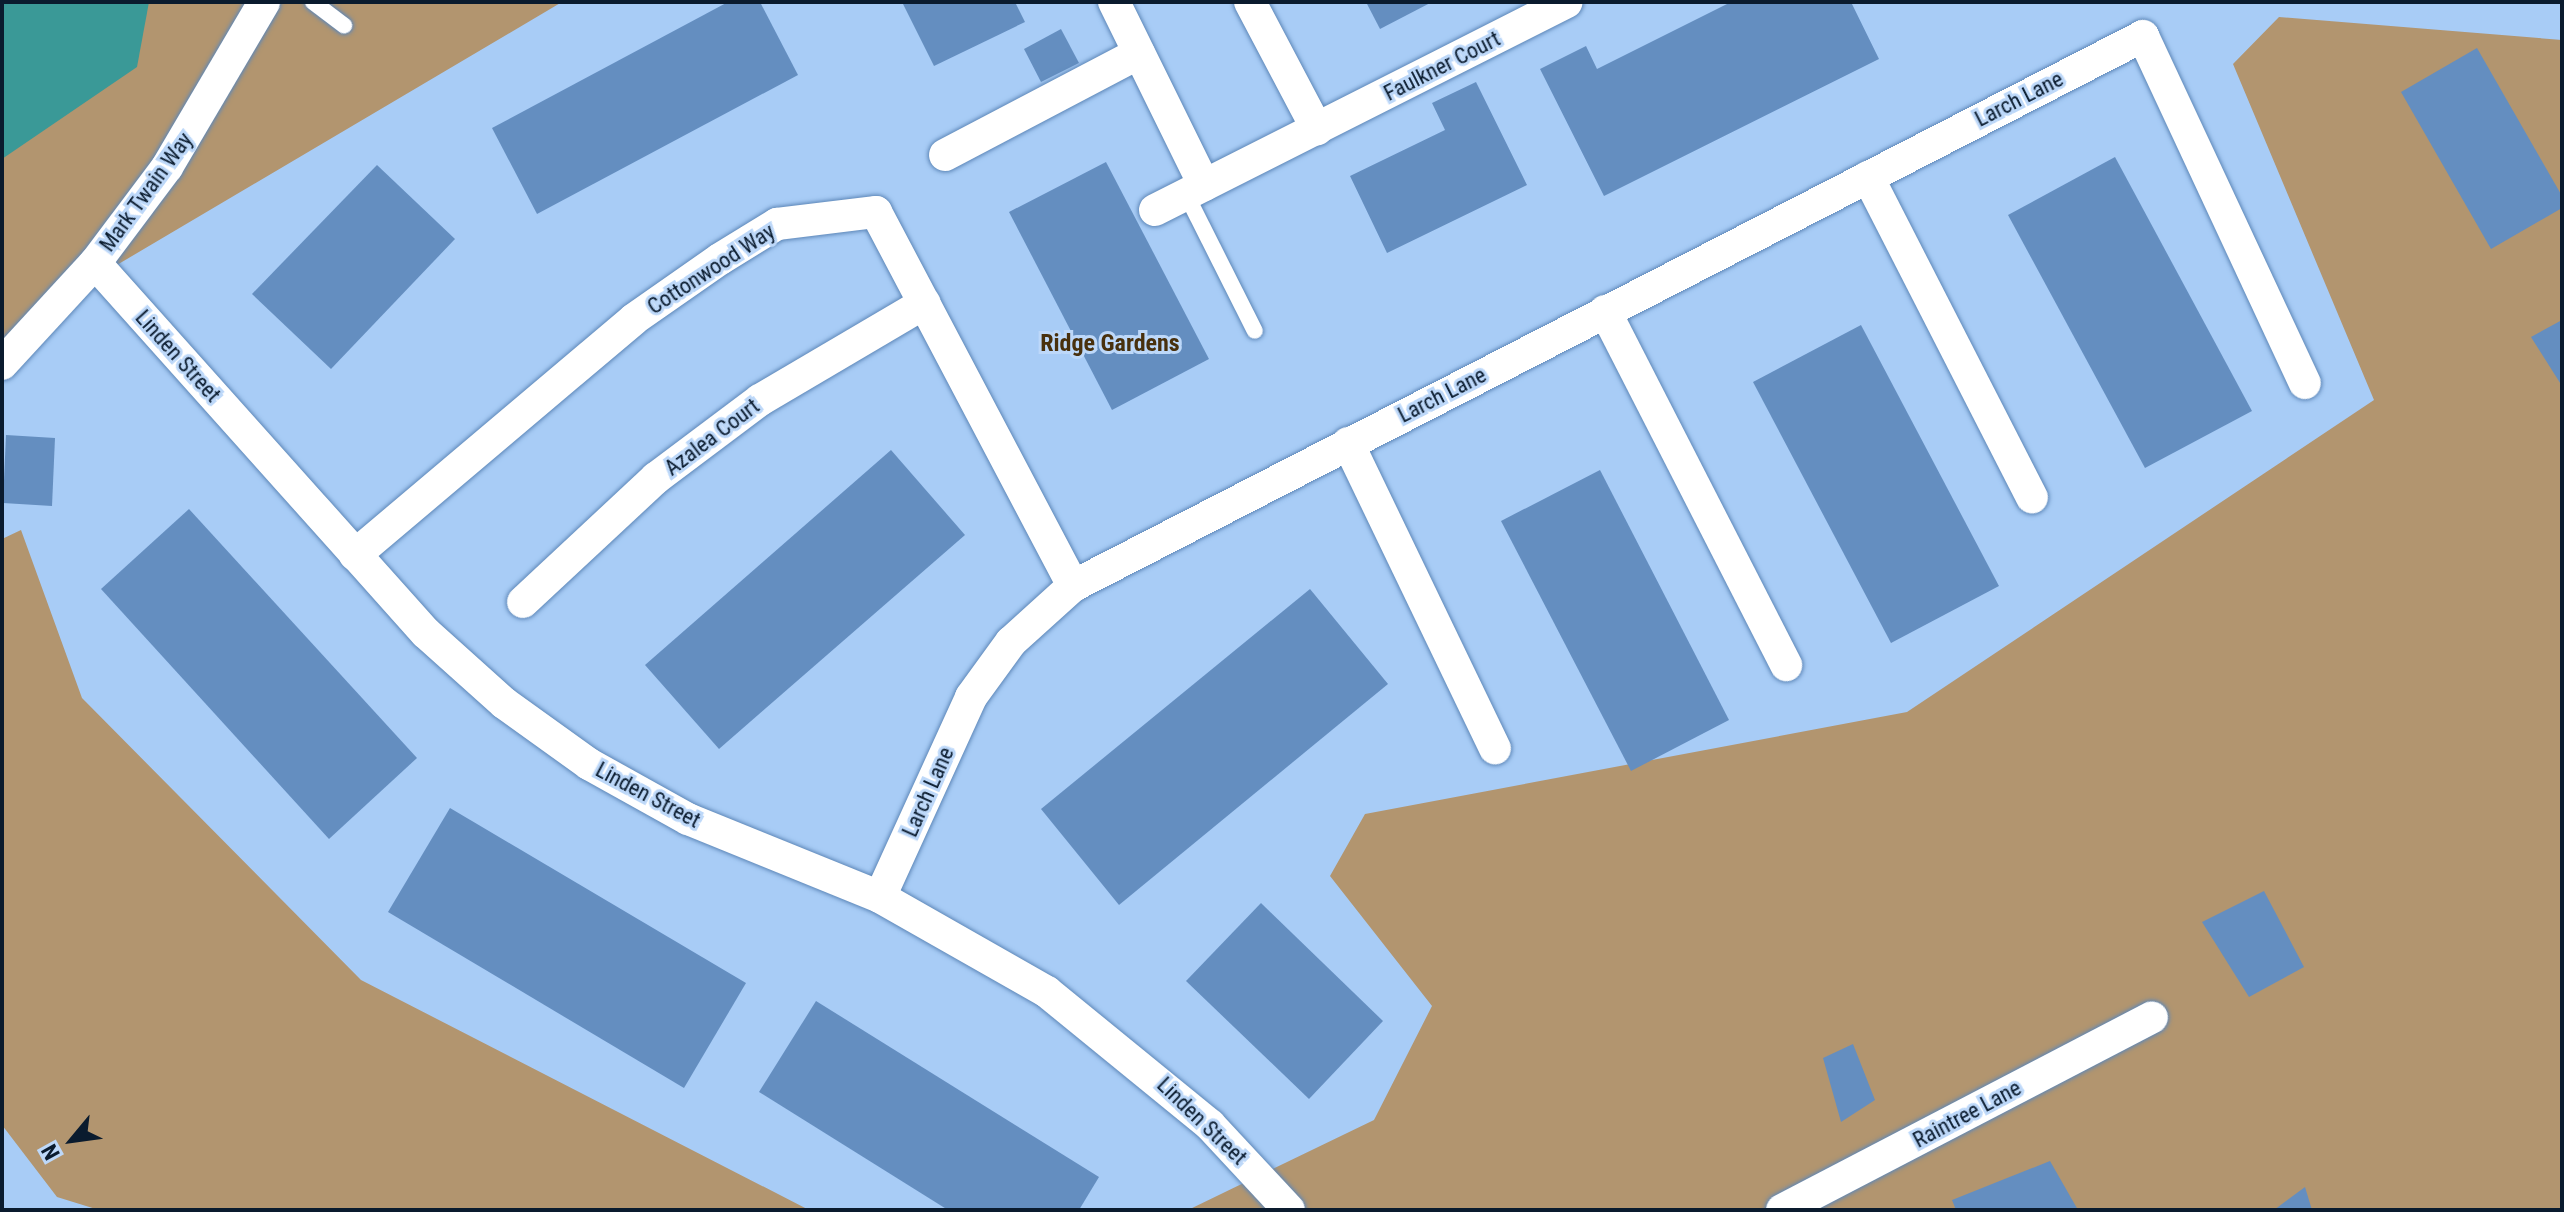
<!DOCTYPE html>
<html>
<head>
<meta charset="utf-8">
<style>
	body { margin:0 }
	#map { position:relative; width:2564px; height:1212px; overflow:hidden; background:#a8ccf6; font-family:"Roboto Condensed",sans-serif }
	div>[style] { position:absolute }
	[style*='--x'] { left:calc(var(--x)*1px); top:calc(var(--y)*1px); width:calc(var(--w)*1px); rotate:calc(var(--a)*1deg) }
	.green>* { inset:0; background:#b2956f }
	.water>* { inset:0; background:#3a9997 }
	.building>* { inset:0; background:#648ec0 }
	.roads { filter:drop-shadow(0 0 2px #5d87b8) drop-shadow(0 0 2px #5d87b8) }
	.service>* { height:16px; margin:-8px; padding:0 8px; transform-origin:8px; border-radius:8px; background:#fff }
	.minor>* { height:32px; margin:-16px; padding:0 16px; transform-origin:16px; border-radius:16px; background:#fff }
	span { translate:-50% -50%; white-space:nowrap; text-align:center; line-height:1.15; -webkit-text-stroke:6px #bdd8f9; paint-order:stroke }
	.street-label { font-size:22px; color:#0a1b2e }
	.neighbourhood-label { font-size:24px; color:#48300d; font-weight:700 }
	.frame { position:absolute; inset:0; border:4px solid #0a1b2e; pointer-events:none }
	.north { position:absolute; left:32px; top:1100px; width:80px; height:80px; -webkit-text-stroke:6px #bdd8f9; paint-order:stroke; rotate:241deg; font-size:22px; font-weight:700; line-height:32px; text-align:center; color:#0a1b2e }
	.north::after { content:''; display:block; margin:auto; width:28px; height:36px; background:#0a1b2e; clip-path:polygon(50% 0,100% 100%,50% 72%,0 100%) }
</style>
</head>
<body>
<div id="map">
	<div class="green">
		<i style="clip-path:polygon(2px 2px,562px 2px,105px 272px,2px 372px)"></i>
		<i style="clip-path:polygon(2279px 17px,2562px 40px,2562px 1210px,1188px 1210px,1374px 1120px,1432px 1006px,1330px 876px,1365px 814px,1907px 712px,2374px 400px,2233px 64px)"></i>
		<i style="clip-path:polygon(21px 530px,82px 698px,361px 980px,809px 1210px,99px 1210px,57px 1197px,2px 1125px,2px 539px)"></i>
	</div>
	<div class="water">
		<i style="clip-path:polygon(2px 2px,149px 2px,137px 67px,2px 159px)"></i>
	</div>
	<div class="building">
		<i style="clip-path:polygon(728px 2px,760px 2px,798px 75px,537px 214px,492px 128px)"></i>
		<i style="clip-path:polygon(902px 2px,1015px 2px,1025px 22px,934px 66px)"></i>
		<i style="clip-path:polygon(1366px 2px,1432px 2px,1380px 29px)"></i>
		<i style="clip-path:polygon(1731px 2px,1851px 2px,1879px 59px,1604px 196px,1540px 69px,1586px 46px,1597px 69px)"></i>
		<i style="clip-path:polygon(1061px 29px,1079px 63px,1041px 82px,1024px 49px)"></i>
		<i style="clip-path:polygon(2477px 48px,2562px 196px,2562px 208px,2491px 249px,2401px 92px)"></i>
		<i style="clip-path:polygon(1476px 82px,1527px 185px,1387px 253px,1350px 176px,1445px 130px,1432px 103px)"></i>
		<i style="clip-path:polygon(2115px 157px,2252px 411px,2145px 468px,2008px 215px)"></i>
		<i style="clip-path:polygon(1106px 162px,1209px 359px,1112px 410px,1009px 212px)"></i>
		<i style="clip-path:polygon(377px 165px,455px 239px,331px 369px,252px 294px)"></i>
		<i style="clip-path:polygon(2562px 320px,2562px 386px,2531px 337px)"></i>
		<i style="clip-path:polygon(1861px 325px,1999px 586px,1891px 643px,1753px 382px)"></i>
		<i style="clip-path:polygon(6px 435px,55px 438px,52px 506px,3px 503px)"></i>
		<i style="clip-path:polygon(891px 450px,965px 535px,719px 749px,645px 665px)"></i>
		<i style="clip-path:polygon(1600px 470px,1729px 720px,1631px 771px,1501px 521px)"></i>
		<i style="clip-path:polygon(189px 509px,417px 758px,329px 839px,101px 589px)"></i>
		<i style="clip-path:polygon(1310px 589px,1388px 684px,1119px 905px,1041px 809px)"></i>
		<i style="clip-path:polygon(450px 808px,746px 983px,684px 1088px,388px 912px)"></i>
		<i style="clip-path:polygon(2264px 891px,2304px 967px,2249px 997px,2202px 922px)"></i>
		<i style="clip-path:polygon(1261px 903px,1383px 1021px,1309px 1099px,1186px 981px)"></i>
		<i style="clip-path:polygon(816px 1001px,1099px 1177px,1079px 1210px,948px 1210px,759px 1092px)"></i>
		<i style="clip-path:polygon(1853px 1044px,1875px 1100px,1841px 1122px,1823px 1058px)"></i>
		<i style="clip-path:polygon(2050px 1161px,2078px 1210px,1956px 1210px,1952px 1200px)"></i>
		<i style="clip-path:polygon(2305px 1187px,2312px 1210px,2274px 1210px)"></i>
	</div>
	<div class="roads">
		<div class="service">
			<i style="--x:313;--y:2;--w:39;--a:37"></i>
			<i style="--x:1186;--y:194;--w:153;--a:63.3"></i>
		</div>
		<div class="minor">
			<i style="--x:1114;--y:2;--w:204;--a:63.8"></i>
			<i style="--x:1250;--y:2;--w:144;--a:62.2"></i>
			<i style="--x:945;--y:155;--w:219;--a:-27.7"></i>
			<i style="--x:1868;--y:177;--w:360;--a:62.9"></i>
			<i style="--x:1155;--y:210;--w:461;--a:-26.8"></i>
			<i style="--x:95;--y:263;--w:496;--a:48.2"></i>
			<i style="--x:426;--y:633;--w:105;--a:41.9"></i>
			<i style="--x:504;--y:703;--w:105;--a:35.7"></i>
			<i style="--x:589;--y:764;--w:113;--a:29.1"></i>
			<i style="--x:688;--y:819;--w:207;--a:22.1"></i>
			<i style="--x:880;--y:897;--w:192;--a:29.6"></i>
			<i style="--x:1047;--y:992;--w:210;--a:39.2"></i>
			<i style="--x:1210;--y:1125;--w:116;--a:47.1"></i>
			<i style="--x:1605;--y:311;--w:398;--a:62.9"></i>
			<i style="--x:2;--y:364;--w:137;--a:-47.4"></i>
			<i style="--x:95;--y:263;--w:120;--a:-53.1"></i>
			<i style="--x:167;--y:167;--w:191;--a:-59.5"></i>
			<i style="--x:1348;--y:443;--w:339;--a:64.3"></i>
			<i style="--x:355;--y:555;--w:365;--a:-40.2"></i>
			<i style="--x:634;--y:319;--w:105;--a:-34.9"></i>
			<i style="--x:720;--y:259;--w:67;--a:-31.6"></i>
			<i style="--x:777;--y:224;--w:100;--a:-6.9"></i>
			<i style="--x:876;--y:212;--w:423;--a:62.2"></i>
			<i style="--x:523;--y:602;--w:182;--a:-43"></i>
			<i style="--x:656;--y:478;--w:130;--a:-36.9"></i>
			<i style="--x:760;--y:400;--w:191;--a:-30.5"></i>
			<i style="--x:880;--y:897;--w:220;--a:-65.5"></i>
			<i style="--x:971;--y:697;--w:68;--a:-54"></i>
			<i style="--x:1011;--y:642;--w:84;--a:-42.1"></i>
			<i style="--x:1073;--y:586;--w:1203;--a:-27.2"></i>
			<i style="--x:2143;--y:36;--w:383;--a:65"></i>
			<i style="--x:1782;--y:1210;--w:417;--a:-27.5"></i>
		</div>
	</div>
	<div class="street-label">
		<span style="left:1442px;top:66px;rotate:-27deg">Faulkner Court</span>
		<span style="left:2019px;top:99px;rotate:-27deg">Larch Lane</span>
		<span style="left:146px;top:192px;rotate:-54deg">Mark Twain Way</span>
		<span style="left:711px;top:269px;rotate:-33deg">Cottonwood Way</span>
		<span style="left:178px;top:356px;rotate:48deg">Linden Street</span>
		<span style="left:1442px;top:395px;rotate:-27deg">Larch Lane</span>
		<span style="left:712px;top:437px;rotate:-37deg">Azalea Court</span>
		<span style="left:928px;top:792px;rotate:-66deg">Larch Lane</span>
		<span style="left:648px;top:795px;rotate:28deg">Linden Street</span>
		<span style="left:1967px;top:1114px;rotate:-28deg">Raintree Lane</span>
		<span style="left:1202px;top:1121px;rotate:44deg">Linden Street</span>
	</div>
	<div class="neighbourhood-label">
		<span style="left:1110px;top:344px">Ridge Gardens</span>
	</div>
	<div class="frame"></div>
	<div class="north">N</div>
</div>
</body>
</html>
